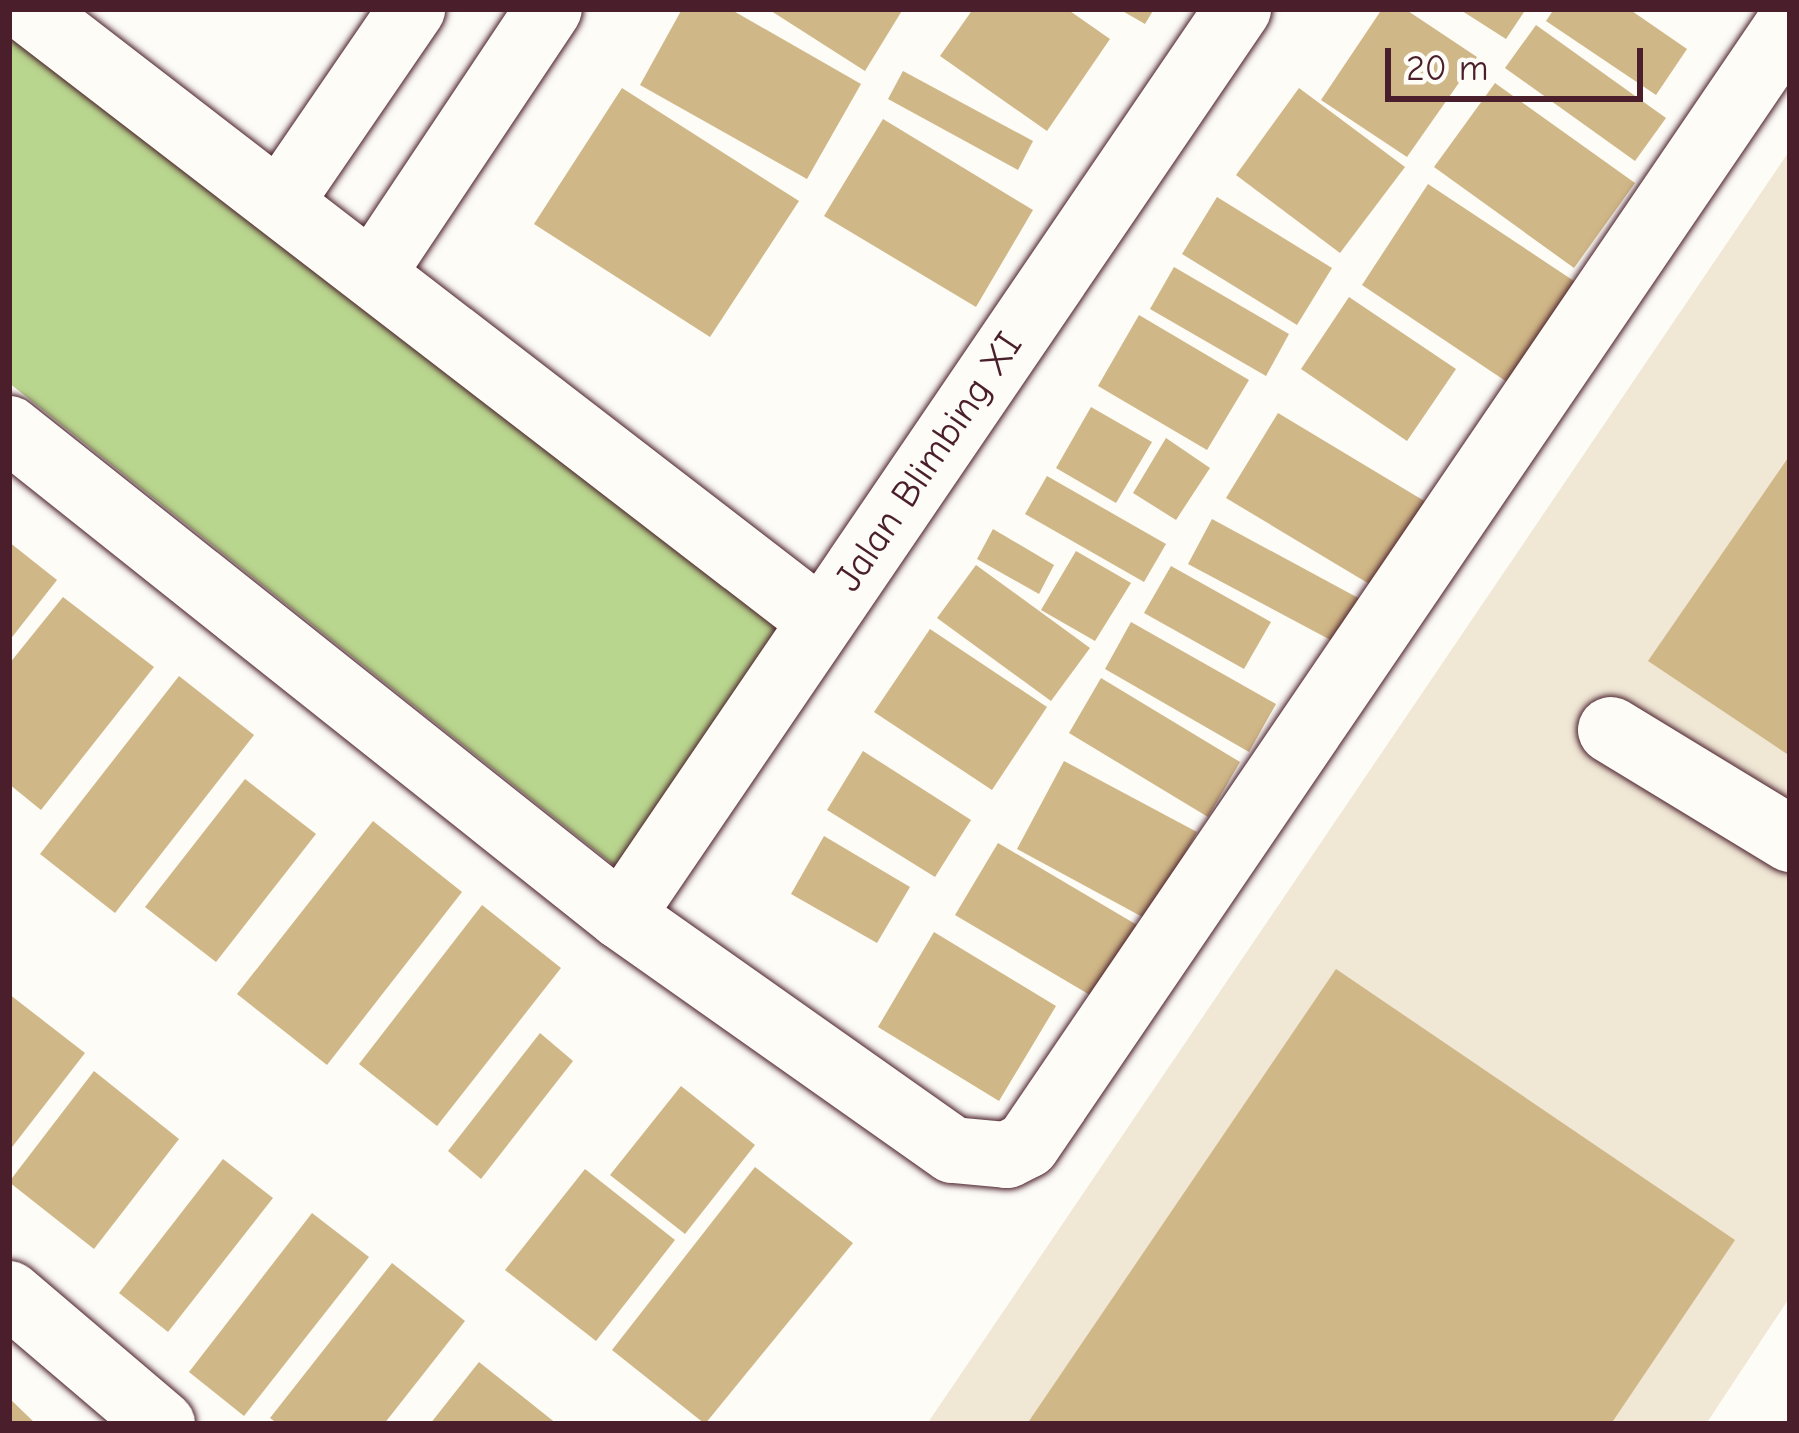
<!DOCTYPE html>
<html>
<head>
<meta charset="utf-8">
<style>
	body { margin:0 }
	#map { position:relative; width:1799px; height:1433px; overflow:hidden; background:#fdfcf7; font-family:"Comic Neue",sans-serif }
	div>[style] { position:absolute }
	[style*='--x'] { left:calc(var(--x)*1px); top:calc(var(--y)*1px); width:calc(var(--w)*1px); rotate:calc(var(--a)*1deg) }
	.built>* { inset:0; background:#f0e7d5 }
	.green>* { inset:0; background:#b9d68e }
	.building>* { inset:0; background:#d0b787 }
	.roads { filter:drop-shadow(0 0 3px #4a1f2b) drop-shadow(0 0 3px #4a1f2b) }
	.minor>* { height:66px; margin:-33px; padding:0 33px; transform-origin:33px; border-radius:33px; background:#fdfcf7 }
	span { translate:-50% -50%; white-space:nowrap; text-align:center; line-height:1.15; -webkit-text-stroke:9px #fdfcf7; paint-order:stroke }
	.street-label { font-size:39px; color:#4a1f2b }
	.frame { position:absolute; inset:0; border:12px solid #4a1f2b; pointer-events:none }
	.scale { position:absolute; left:1385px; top:48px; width:258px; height:54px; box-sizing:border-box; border:6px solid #4a1f2b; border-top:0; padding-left:15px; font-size:36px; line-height:42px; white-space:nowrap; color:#4a1f2b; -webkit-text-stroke:9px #fdfcf7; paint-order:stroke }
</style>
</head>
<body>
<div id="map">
	<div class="built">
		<i style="clip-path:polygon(1790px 150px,1790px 1297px,1706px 1424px,927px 1424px)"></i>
	</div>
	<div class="green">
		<i style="clip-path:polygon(9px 17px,780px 623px,620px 870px,9px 383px)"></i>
	</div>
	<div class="building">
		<i style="clip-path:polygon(682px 9px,730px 9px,861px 84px,807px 179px,640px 85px)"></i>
		<i style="clip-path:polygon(768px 9px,903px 9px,865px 71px)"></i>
		<i style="clip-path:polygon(973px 9px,1067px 9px,1110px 39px,1047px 131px,940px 56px)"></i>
		<i style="clip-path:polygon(1119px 9px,1154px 9px,1145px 24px)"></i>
		<i style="clip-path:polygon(1382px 9px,1405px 9px,1477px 57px,1407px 157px,1321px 100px)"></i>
		<i style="clip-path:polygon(1459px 9px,1526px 9px,1506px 39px)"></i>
		<i style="clip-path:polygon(1554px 9px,1629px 9px,1687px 49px,1656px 95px,1546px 21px)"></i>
		<i style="clip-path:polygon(1536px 25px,1666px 118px,1635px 161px,1505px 68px)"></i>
		<i style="clip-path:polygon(903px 71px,1033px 141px,1018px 170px,888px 99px)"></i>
		<i style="clip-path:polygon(1495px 83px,1635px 183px,1574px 268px,1434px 167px)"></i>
		<i style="clip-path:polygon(622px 88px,799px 201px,710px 337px,534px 224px)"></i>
		<i style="clip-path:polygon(1299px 88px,1405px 167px,1340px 253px,1236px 175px)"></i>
		<i style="clip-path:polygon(883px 119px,1033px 210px,976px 307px,824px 216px)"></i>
		<i style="clip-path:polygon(1428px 184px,1583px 287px,1516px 388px,1362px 285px)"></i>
		<i style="clip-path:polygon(1217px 197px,1332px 268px,1297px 325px,1182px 254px)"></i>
		<i style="clip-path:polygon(1174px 267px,1289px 334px,1266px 376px,1150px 309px)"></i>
		<i style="clip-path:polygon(1349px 297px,1456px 369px,1407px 441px,1301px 369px)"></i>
		<i style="clip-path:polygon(1139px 315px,1249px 380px,1207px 450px,1098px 386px)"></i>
		<i style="clip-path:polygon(1091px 407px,1152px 442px,1116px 503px,1056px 468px)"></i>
		<i style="clip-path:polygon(1278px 413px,1431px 505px,1381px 591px,1226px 498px)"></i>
		<i style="clip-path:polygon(1166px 438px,1210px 468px,1176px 520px,1133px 493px)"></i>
		<i style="clip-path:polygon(1790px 455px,1790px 756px,1648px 661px)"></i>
		<i style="clip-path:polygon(1047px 476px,1166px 544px,1144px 582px,1025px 514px)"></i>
		<i style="clip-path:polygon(1212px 519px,1362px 600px,1338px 644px,1188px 564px)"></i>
		<i style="clip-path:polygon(993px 529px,1054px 565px,1039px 594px,977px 559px)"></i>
		<i style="clip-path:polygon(9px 542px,57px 580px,9px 641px)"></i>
		<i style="clip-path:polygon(1076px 551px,1131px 583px,1095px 641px,1041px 610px)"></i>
		<i style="clip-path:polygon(976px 565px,1090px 648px,1051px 701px,937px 618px)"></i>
		<i style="clip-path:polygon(1171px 566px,1271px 622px,1244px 669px,1144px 613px)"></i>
		<i style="clip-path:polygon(63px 597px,154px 667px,41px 810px,9px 784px,9px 664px)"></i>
		<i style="clip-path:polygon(1131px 622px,1276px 704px,1249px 752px,1105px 669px)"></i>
		<i style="clip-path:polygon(930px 629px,1047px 707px,992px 790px,874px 712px)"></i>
		<i style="clip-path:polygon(179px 676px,254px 735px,115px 913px,40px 854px)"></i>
		<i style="clip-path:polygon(1101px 678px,1240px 762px,1208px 817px,1069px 733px)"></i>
		<i style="clip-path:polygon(863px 751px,971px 820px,935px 877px,827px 810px)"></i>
		<i style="clip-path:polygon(1064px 761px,1197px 832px,1148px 920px,1017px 849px)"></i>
		<i style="clip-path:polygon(245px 779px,316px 834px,216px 962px,145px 907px)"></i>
		<i style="clip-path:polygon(373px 821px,462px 892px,327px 1065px,237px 994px)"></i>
		<i style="clip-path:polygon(824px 836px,910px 887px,877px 943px,791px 894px)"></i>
		<i style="clip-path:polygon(998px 843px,1137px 925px,1095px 998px,955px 915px)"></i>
		<i style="clip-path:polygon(482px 905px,561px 968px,437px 1126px,359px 1064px)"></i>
		<i style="clip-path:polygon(934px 932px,1056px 1006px,999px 1101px,878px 1027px)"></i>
		<i style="clip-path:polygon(1336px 969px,1735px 1240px,1611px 1424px,1027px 1424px)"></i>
		<i style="clip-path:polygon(9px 994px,85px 1053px,9px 1151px)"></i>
		<i style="clip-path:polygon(540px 1033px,573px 1061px,481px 1179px,448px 1151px)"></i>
		<i style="clip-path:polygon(94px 1071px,179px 1139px,94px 1249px,9px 1182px)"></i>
		<i style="clip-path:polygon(681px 1086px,755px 1145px,685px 1234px,610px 1175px)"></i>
		<i style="clip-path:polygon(223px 1159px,273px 1198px,168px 1332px,119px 1293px)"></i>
		<i style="clip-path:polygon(755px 1167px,853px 1243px,705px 1424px,612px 1350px)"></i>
		<i style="clip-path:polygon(585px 1169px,675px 1240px,596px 1341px,505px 1270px)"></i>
		<i style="clip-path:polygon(312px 1213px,369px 1257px,244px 1416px,189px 1372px)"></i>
		<i style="clip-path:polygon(392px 1263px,465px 1321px,384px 1424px,278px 1424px,270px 1418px)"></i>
		<i style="clip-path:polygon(479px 1362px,557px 1424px,430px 1424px)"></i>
		<i style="clip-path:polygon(9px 1398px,36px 1424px,9px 1424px)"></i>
	</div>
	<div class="roads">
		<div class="minor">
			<i style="--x:27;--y:9;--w:1001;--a:37.61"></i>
			<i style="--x:280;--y:202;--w:234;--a:-55.6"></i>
			<i style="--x:374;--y:271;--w:315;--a:-56.3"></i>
			<i style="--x:9;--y:429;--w:782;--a:38.51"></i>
			<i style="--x:621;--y:916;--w:406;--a:35.2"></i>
			<i style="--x:953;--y:1150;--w:54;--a:5.3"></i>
			<i style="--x:1007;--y:1155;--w:22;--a:-27"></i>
			<i style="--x:1027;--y:1145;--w:1357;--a:-55.78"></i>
			<i style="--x:1611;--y:730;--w:210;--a:31.3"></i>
			<i style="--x:621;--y:916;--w:1097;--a:-55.77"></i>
			<i style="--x:9;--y:1294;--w:201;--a:40.4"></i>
		</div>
	</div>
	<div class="street-label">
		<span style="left:929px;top:462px;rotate:-56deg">Jalan Blimbing XI</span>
	</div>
	<div class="frame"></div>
	<div class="scale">20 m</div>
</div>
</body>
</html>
